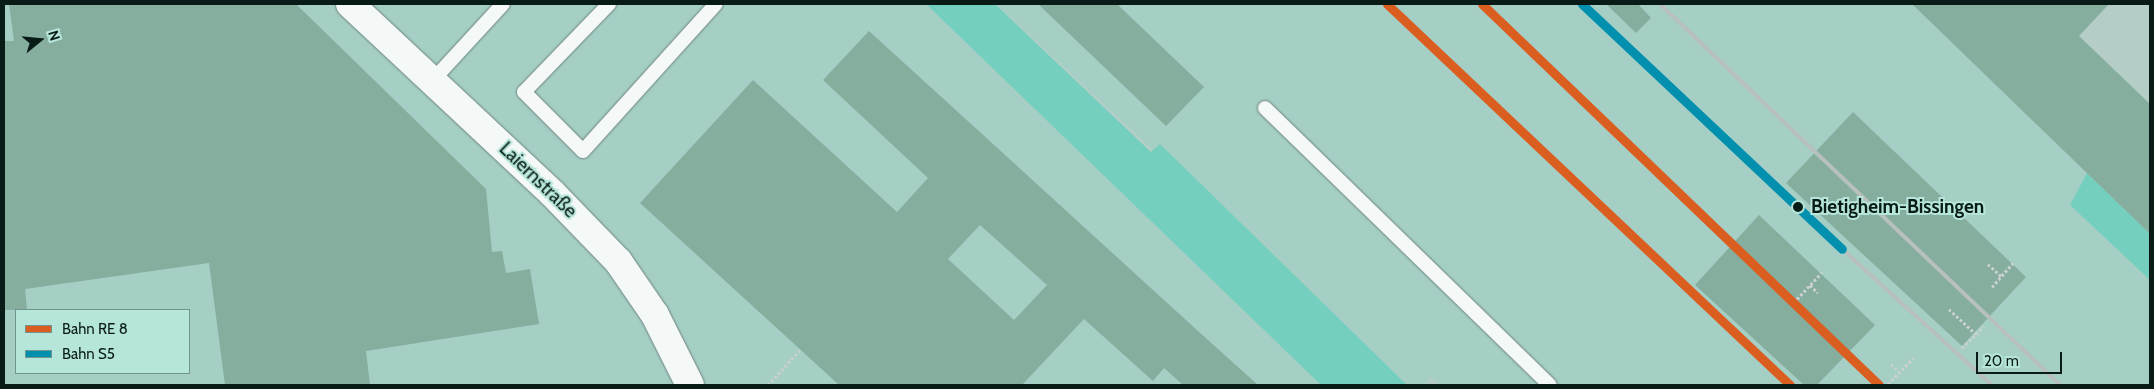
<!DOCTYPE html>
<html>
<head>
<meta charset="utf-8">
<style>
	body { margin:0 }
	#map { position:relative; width:2154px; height:389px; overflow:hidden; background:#b4cec7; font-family:Cabin,sans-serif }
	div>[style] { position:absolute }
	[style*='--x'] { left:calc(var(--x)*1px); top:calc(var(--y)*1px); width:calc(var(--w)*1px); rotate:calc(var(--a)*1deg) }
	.built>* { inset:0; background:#a5cfc5 }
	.green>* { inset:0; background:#74cfbe }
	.building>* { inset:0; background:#85ae9e }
	.path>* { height:3px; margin-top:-1.5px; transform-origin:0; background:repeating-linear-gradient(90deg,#c9d1d0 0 2.5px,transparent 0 5px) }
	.roads { filter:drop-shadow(0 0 1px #708580) drop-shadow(0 0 1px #708580) }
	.lane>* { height:14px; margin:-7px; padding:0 7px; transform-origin:7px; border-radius:7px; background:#f4f8f7 }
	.street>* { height:28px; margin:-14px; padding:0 14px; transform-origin:14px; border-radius:14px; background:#f4f8f7 }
	.rail>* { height:4px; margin:-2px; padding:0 2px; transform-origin:2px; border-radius:2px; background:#b8c0be }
	.rail-1>* { height:9px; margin:-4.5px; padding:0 4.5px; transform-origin:4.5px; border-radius:4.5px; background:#db5e21 }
	.rail-2>* { height:9px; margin:-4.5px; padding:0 4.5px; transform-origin:4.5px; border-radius:4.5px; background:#0290ae }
	.dots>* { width:14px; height:14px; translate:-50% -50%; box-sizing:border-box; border:2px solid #b6e6da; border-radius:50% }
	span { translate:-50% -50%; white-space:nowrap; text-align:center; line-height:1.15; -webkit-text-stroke:4px #b6e6da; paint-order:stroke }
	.street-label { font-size:19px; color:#091b17 }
	.stop-label { font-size:19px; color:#091b17; font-weight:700 }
	.left { translate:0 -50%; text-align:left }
	.frame { position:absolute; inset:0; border:5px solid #091b17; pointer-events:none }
	.legend { position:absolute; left:15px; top:309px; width:175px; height:65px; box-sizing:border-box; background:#b6e6da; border:1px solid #71958c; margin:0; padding:6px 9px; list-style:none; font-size:15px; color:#091b17 }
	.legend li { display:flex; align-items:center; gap:10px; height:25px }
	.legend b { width:25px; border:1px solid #71958c }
	.north { position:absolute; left:15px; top:15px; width:50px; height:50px; -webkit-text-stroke:4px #b6e6da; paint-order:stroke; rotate:73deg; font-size:14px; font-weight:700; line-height:20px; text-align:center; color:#091b17 }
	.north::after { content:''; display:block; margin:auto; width:18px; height:22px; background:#091b17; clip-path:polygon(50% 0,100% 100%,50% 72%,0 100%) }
	.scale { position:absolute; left:1976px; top:352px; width:86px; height:22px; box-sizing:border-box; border:2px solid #091b17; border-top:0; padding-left:6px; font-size:15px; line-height:18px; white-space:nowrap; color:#091b17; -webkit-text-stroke:4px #b6e6da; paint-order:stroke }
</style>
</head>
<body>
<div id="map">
	<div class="built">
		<i style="clip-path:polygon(evenodd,4px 4px,926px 4px,1321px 385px,4px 385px,4px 4px,16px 310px,189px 310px,189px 373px,16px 373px,16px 310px)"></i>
		<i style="clip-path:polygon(996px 4px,1912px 4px,2087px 173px,2070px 205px,2150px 280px,2150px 385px,1441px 385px,1431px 377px,1424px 385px,1406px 385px)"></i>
	</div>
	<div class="green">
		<i style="clip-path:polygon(926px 4px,995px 4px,1151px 152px,1160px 144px,1407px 385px,1321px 385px)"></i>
		<i style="clip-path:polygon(2087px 173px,2150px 234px,2150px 280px,2070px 205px)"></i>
	</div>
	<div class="building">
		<i style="clip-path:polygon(9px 4px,296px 4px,486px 189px,492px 252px,502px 251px,506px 273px,530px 269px,539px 324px,366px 351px,370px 385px,225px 385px,209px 263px,25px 289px,27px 310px,4px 310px,4px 41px,14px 41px)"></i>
		<i style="clip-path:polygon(1038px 4px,1117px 4px,1204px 87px,1166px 126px)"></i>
		<i style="clip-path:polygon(1606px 4px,1638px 4px,1651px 18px,1636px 33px)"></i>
		<i style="clip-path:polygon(1912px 4px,2109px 4px,2079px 36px,2150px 104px,2150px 234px)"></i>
		<i style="clip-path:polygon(evenodd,869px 31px,1198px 331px,1258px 385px,1183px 385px,1164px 368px,1153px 381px,1084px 319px,1022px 385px,839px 385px,640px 203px,753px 80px,897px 212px,928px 178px,823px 80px,869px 31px,980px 225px,1047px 285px,1014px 320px,948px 259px,980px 225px)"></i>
		<i style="clip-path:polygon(1853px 112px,2026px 277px,1962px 346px,1786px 183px)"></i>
		<i style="clip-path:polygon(1759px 215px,1875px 325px,1817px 385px,1804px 385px,1695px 285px)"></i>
	</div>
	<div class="path">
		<i style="--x:1988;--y:264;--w:18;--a:43"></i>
		<i style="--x:1810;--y:285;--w:11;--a:45"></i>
		<i style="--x:1992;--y:287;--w:32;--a:-49"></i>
		<i style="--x:1797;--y:299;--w:37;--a:-47"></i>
		<i style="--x:1949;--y:309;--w:37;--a:43"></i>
		<i style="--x:1962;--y:348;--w:31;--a:-45"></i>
		<i style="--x:1891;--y:364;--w:11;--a:41"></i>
		<i style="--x:1888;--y:384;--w:36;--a:-46"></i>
		<i style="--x:768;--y:385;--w:47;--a:-47.6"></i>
	</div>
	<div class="roads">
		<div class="lane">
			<i style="--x:609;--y:4;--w:122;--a:134"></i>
			<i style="--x:524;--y:92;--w:83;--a:45"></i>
			<i style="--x:583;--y:151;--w:198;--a:-47.9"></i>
			<i style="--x:433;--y:80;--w:103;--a:-47.4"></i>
			<i style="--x:1265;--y:108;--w:397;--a:44.2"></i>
		</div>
		<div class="street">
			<i style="--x:350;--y:4;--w:277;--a:43.1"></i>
			<i style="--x:552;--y:193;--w:95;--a:45.9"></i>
			<i style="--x:618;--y:261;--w:65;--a:55.6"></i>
			<i style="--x:655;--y:315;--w:78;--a:63.4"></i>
		</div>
	</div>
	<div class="rail">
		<i style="--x:1660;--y:4;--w:552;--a:43.61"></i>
		<i style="--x:1842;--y:249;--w:202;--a:42.2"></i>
	</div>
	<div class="rail-1">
		<i style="--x:1387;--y:4;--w:555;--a:43.39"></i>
		<i style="--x:1482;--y:4;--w:550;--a:43.82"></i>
	</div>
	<div class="rail-2">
		<i style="--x:1582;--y:4;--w:357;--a:43.3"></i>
	</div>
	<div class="dots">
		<i style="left:1798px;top:207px;background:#091b17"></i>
	</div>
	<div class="street-label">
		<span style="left:538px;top:180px;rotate:44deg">Laiernstraße</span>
	</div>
	<div class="stop-label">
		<span class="left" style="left:1811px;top:207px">Bietigheim-Bissingen</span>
	</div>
	<div class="frame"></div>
	<ul class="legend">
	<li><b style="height:6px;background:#db5e21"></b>Bahn RE 8</li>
	<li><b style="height:6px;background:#0290ae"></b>Bahn S5</li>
	</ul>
	<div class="north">N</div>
	<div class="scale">20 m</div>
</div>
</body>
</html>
